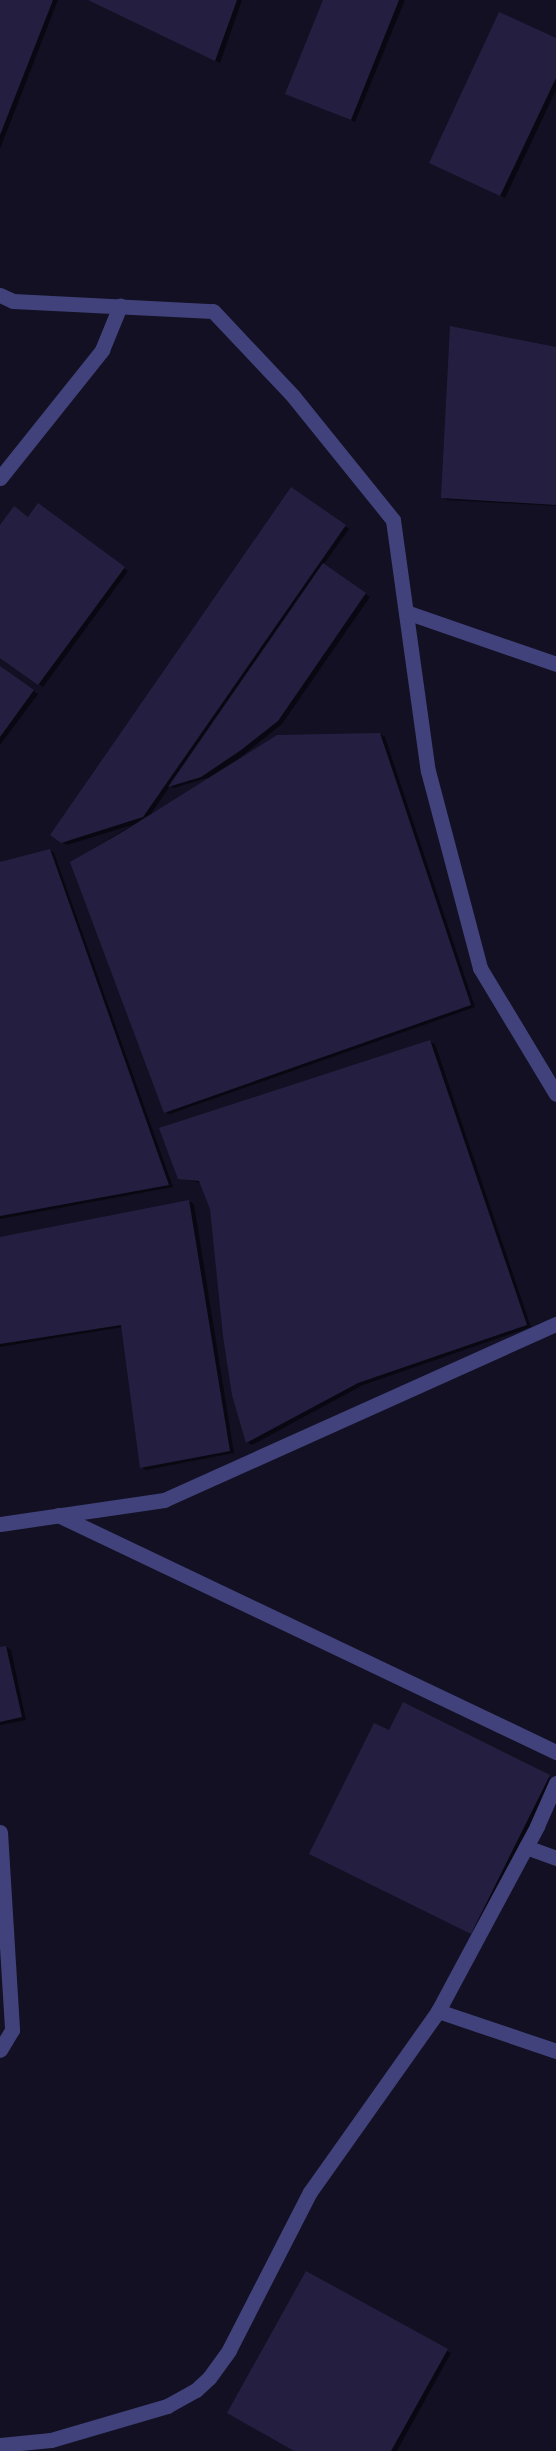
<!DOCTYPE html>
<style>
body{margin:0}
#map{position:relative;width:556px;height:2451px;overflow:hidden;background:#121022;font-family:"Asap Condensed",sans-serif}
div>[style]{position:absolute}
.shadow>*{inset:0;background:#0007}
.building>*{inset:0;background:#241f40}
.minor>*{height:15px;margin:-7.5px;padding:0 7.5px;transform-origin:7.5px;border-radius:7.5px;background:#41427b}
span{translate:-50% -50%;white-space:nowrap;text-align:center;line-height:1.15;-webkit-text-stroke:4.5px #121022;paint-order:stroke}
</style>
<div id="map">
<div class="shadow">
<i style="clip-path:polygon(0 0,58px 0,0 149px)"></i>
<i style="clip-path:polygon(92px 0,242px 0,220px 63px)"></i>
<i style="clip-path:polygon(325px 0,405px 0,355px 122px,292px 95px)"></i>
<i style="clip-path:polygon(556px 40px,556px 90px,505px 198px,435px 165px)"></i>
<i style="clip-path:polygon(556px 349px,556px 506px,447px 500px,442px 497px)"></i>
<i style="clip-path:polygon(evenodd,296px 492px,349px 529px,324px 564px,370px 597px,282px 724px,241px 757px,380px 734px,385px 737px,475px 1007px,170px 1114px,165px 1112px,71px 862px,132px 825px,67px 845px,62px 842px,296px 492px,207px 778px,208px 779px,151px 814px,170px 786px,174px 788px,207px 778px)"></i>
<i style="clip-path:polygon(43px 508px,128px 571px,43px 687px,0 656px,0 527px,29px 519px)"></i>
<i style="clip-path:polygon(0 667px,38px 694px,0 745px)"></i>
<i style="clip-path:polygon(50px 850px,54px 853px,173px 1187px,0 1219px,0 864px)"></i>
<i style="clip-path:polygon(430px 1042px,435px 1044px,531px 1327px,363px 1385px,252px 1445px,247px 1442px,212px 1208px,201px 1183px,179px 1178px)"></i>
<i style="clip-path:polygon(189px 1201px,194px 1204px,234px 1453px,146px 1470px,142px 1468px,123px 1327px,0 1347px,0 1239px)"></i>
<i style="clip-path:polygon(6px 1647px,11px 1650px,26px 1720px,0 1725px,0 1648px)"></i>
<i style="clip-path:polygon(390px 1732px,554px 1779px,476px 1935px)"></i>
<i style="clip-path:polygon(306px 2273px,451px 2353px,397px 2451px,297px 2451px)"></i>
</div>
<div class="building">
<i style="clip-path:polygon(0 0,53px 0,0 135px)"></i>
<i style="clip-path:polygon(88px 0,237px 0,215px 61px)"></i>
<i style="clip-path:polygon(323px 0,399px 0,351px 120px,285px 94px)"></i>
<i style="clip-path:polygon(499px 12px,556px 38px,556px 78px,500px 196px,429px 163px)"></i>
<i style="clip-path:polygon(450px 326px,556px 347px,556px 505px,441px 498px)"></i>
<i style="clip-path:polygon(291px 487px,346px 525px,143px 817px,61px 843px,50px 835px)"></i>
<i style="clip-path:polygon(38px 503px,125px 567px,38px 685px,0 658px,0 525px,14px 506px,28px 517px)"></i>
<i style="clip-path:polygon(323px 563px,366px 593px,278px 721px,241px 750px,201px 777px,168px 787px)"></i>
<i style="clip-path:polygon(0 666px,34px 690px,0 737px)"></i>
<i style="clip-path:polygon(380px 733px,471px 1005px,164px 1113px,70px 862px,124px 831px,277px 735px)"></i>
<i style="clip-path:polygon(50px 849px,169px 1185px,0 1216px,0 862px)"></i>
<i style="clip-path:polygon(430px 1040px,527px 1325px,358px 1383px,246px 1443px,232px 1395px,223px 1336px,210px 1209px,199px 1181px,178px 1179px,159px 1128px)"></i>
<i style="clip-path:polygon(189px 1200px,230px 1451px,140px 1468px,121px 1325px,0 1344px,0 1237px)"></i>
<i style="clip-path:polygon(6px 1646px,22px 1717px,0 1722px,0 1647px)"></i>
<i style="clip-path:polygon(403px 1702px,550px 1775px,471px 1934px,309px 1854px,374px 1723px,389px 1730px)"></i>
<i style="clip-path:polygon(306px 2271px,448px 2349px,391px 2451px,294px 2451px,227px 2413px)"></i>
</div>
<div class="minor">
<i style="left:0;top:295px;width:14px;rotate:25deg"></i>
<i style="left:13px;top:301px;width:200px;rotate:2.9deg"></i>
<i style="left:213px;top:311px;width:117px;rotate:46.7deg"></i>
<i style="left:293px;top:396px;width:159px;rotate:51.1deg"></i>
<i style="left:393px;top:520px;width:253px;rotate:82.1deg"></i>
<i style="left:428px;top:771px;width:204px;rotate:75.2deg"></i>
<i style="left:480px;top:968px;width:147px;rotate:58.9deg"></i>
<i style="left:0;top:478px;width:164px;rotate:-51.4deg"></i>
<i style="left:102px;top:350px;width:48px;rotate:-67.8deg"></i>
<i style="left:406px;top:612px;width:159px;rotate:19.1deg"></i>
<i style="left:58px;top:1515px;width:552px;rotate:25.45deg"></i>
<i style="left:0;top:1524px;width:166px;rotate:-8.3deg"></i>
<i style="left:164px;top:1500px;width:430px;rotate:-24.2deg"></i>
<i style="left:0;top:1832px;width:198px;rotate:86.5deg"></i>
<i style="left:12px;top:2030px;width:23px;rotate:121deg"></i>
<i style="left:526px;top:1847px;width:32px;rotate:20deg"></i>
<i style="left:438px;top:2011px;width:125px;rotate:18.7deg"></i>
<i style="left:0;top:2445px;width:51px;rotate:-5.6deg"></i>
<i style="left:51px;top:2440px;width:121px;rotate:-16.3deg"></i>
<i style="left:167px;top:2406px;width:33px;rotate:-29deg"></i>
<i style="left:196px;top:2390px;width:18px;rotate:-43deg"></i>
<i style="left:209px;top:2378px;width:34px;rotate:-54deg"></i>
<i style="left:229px;top:2350px;width:178px;rotate:-62.9deg"></i>
<i style="left:310px;top:2192px;width:222px;rotate:-54.7deg"></i>
<i style="left:438px;top:2011px;width:210px;rotate:-61.8deg"></i>
<i style="left:537px;top:1826px;width:47px;rotate:-66.2deg"></i>
</div>
</div>
